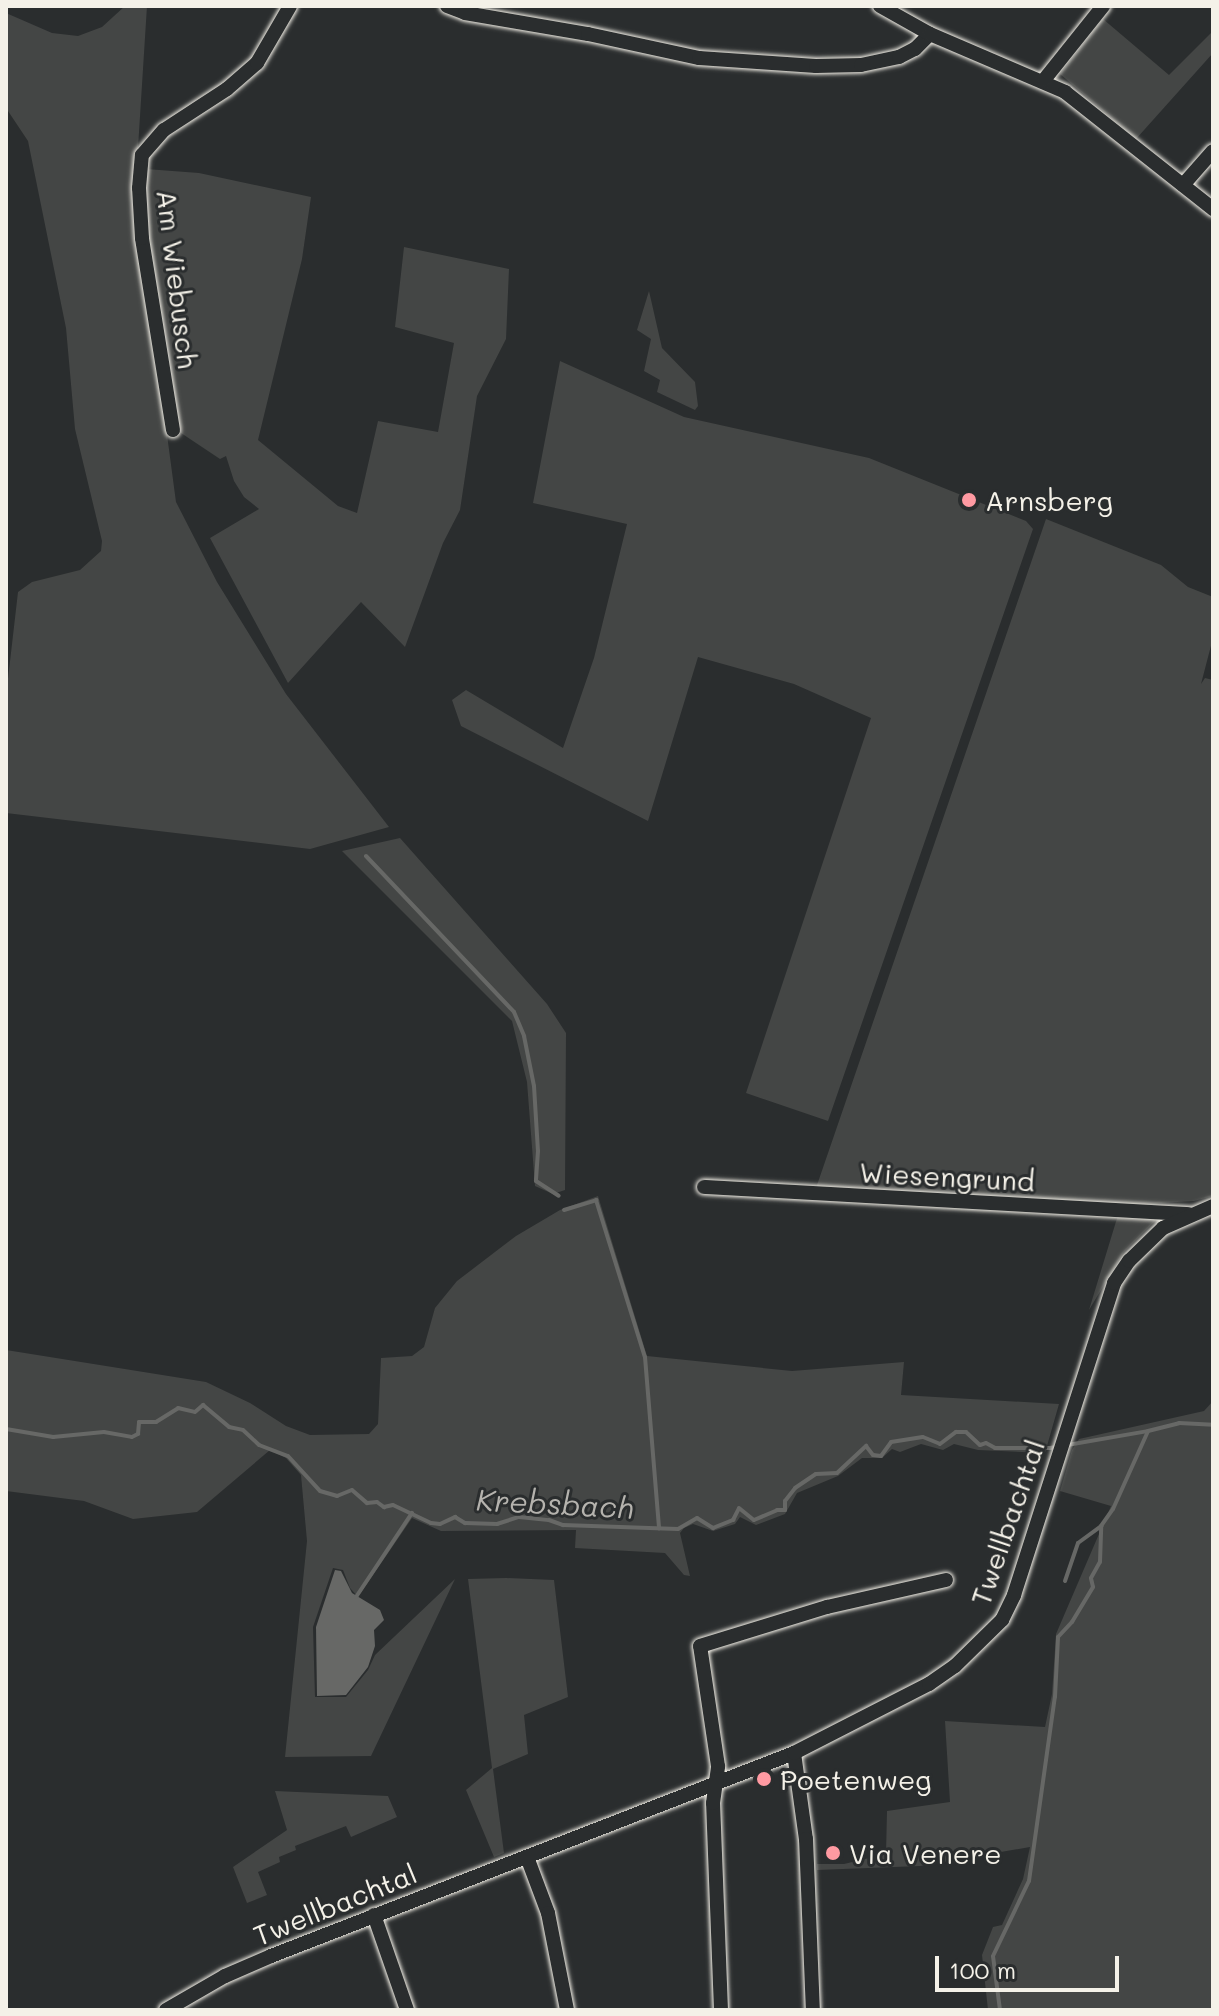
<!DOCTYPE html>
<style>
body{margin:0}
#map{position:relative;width:1219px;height:2016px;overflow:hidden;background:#2a2d2e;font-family:Mali,sans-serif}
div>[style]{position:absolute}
.green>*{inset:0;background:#444645}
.water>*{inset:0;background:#676866}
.stream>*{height:4px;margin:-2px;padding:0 2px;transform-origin:2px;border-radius:2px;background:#676866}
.roads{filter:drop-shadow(0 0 2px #f4f1e8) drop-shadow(0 0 2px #f4f1e8)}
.minor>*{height:14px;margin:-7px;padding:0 7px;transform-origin:7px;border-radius:7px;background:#2a2d2e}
.dots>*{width:22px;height:22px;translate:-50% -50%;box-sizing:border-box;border:4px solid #2a2d2e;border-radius:50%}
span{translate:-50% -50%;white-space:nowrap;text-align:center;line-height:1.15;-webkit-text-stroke:6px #2a2d2e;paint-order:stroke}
.street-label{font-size:28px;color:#f4f1e8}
.poi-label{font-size:28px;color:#f4f1e8}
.left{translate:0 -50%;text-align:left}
.water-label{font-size:30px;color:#b5b3ae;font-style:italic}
.frame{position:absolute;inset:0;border:8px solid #f4f1e8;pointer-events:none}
.scale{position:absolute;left:935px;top:1956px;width:184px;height:36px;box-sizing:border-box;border:4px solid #f4f1e8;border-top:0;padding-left:10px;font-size:24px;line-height:28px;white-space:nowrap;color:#f4f1e8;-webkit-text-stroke:6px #2a2d2e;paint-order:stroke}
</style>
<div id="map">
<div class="green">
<i style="clip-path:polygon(125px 6px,147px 6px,135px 195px,176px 502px,217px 582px,286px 694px,389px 827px,310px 849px,6px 813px,6px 696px,18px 592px,32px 582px,80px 570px,101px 551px,102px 541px,75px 429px,66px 328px,28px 141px,6px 108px,6px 13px,52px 33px,78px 36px,102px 27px)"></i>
<i style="clip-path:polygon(1103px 19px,1169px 75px,1213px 31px,1213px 53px,1136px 139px,1060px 74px)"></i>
<i style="clip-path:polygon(146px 169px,199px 173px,311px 197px,302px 259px,258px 440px,338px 506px,357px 513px,378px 421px,438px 432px,454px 343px,395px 327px,404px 247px,509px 269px,506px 339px,477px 396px,460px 510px,443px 543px,405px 647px,361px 602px,288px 683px,210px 538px,259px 509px,244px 497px,234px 481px,226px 456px,220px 459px,178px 431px,153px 288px,144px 193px)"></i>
<i style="clip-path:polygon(649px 291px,662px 348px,695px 382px,698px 406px,695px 410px,657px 392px,660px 380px,644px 371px,651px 339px,637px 330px)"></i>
<i style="clip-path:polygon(560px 361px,684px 417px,869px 458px,1026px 521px,1033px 529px,828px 1121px,746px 1093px,871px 718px,794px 684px,698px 657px,648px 821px,461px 726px,452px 700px,466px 690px,563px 748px,594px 658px,627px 524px,533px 503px)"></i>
<i style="clip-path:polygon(1046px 519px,1161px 565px,1188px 587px,1213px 597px,1213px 638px,1201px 684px,1205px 678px,1213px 680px,1213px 1196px,1194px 1201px,1128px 1205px,816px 1188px)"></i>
<i style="clip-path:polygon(400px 838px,547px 1004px,566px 1033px,565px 1190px,553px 1194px,535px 1186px,527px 1082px,512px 1021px,342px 851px)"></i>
<i style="clip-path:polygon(598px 1196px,647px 1356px,792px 1371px,904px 1362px,901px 1395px,1059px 1404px,1045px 1453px,978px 1450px,954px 1444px,943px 1450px,921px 1444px,900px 1452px,892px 1449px,882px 1458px,862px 1458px,838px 1476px,797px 1493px,785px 1514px,756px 1525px,740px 1517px,735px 1524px,713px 1531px,693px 1524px,684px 1528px,680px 1533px,690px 1576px,684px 1575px,665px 1553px,575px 1548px,576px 1530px,441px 1531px,412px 1518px,358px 1597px,350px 1588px,343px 1570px,333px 1568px,313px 1627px,315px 1697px,346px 1697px,368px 1670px,375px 1655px,455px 1579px,371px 1756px,285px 1757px,307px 1541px,301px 1475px,286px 1458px,270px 1450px,197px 1512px,133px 1519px,84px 1501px,6px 1491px,6px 1350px,206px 1382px,250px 1403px,286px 1426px,310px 1435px,369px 1434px,378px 1424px,381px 1358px,412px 1356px,424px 1347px,435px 1308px,457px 1281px,516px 1236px,560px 1210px)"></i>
<i style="clip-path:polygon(1118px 1215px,1153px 1217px,1155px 1221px,1123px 1253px,1089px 1310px)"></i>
<i style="clip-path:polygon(1213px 1401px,1213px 2010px,988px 2010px,982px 1955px,993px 1927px,1002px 1925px,1023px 1879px,1030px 1847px,920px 1866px,817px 1870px,817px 1864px,844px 1864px,886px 1854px,887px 1811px,950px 1802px,945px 1721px,1045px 1727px,1052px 1694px,1056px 1634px,1111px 1506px,1060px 1491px,1072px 1450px,1079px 1439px,1204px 1411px)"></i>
<i style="clip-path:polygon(506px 1578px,554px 1580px,568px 1697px,524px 1715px,528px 1754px,493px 1769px,504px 1853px,494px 1857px,466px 1790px,492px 1768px,468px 1579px)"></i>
<i style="clip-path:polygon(275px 1791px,388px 1796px,397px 1817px,351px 1837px,346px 1826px,295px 1846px,296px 1850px,279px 1857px,280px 1862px,258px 1872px,267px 1895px,247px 1903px,233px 1867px,287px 1830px)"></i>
</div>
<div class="water">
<i style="clip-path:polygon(335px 1570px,341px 1571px,352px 1593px,380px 1610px,384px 1620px,374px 1630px,375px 1646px,368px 1667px,346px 1695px,317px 1696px,316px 1627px)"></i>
</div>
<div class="stream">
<i style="left:366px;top:856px;width:215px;rotate:46.5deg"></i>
<i style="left:514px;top:1012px;width:26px;rotate:67deg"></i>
<i style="left:524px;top:1036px;width:51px;rotate:78.7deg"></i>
<i style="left:534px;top:1086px;width:65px;rotate:86.5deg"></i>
<i style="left:538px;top:1151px;width:30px;rotate:94deg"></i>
<i style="left:536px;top:1181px;width:27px;rotate:33deg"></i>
<i style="left:564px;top:1210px;width:34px;rotate:-17deg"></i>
<i style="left:596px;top:1200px;width:164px;rotate:72.7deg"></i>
<i style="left:645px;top:1357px;width:172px;rotate:85.3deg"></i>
<i style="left:6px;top:1429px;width:48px;rotate:9.7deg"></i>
<i style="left:53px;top:1437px;width:51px;rotate:-5.6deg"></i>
<i style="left:104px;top:1432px;width:28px;rotate:10deg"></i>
<i style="left:132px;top:1437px;width:7px;rotate:-27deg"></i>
<i style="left:138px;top:1434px;width:12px;rotate:-85deg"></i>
<i style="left:139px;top:1422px;width:17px"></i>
<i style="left:156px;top:1422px;width:26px;rotate:-32deg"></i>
<i style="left:178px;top:1408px;width:17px;rotate:13deg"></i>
<i style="left:195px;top:1412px;width:11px;rotate:-41deg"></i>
<i style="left:203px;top:1405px;width:34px;rotate:40deg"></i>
<i style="left:229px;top:1427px;width:14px;rotate:12deg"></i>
<i style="left:243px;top:1430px;width:22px;rotate:43deg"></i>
<i style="left:259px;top:1445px;width:31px;rotate:21deg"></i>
<i style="left:288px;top:1456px;width:47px;rotate:47.6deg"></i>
<i style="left:320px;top:1491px;width:18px;rotate:16deg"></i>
<i style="left:337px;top:1496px;width:16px;rotate:-22deg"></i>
<i style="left:352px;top:1490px;width:20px;rotate:41deg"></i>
<i style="left:367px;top:1503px;width:10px;rotate:-6deg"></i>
<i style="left:377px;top:1502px;width:9px;rotate:36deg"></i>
<i style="left:384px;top:1507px;width:9px;rotate:-13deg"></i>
<i style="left:393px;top:1505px;width:42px;rotate:25.3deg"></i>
<i style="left:431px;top:1523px;width:9px;rotate:6deg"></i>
<i style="left:440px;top:1524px;width:17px;rotate:-25deg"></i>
<i style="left:455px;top:1517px;width:12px;rotate:31deg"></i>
<i style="left:465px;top:1523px;width:32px;rotate:2deg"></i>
<i style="left:497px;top:1524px;width:23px;rotate:-18deg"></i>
<i style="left:519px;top:1517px;width:30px;rotate:6deg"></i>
<i style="left:549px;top:1520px;width:15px;rotate:20deg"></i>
<i style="left:563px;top:1525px;width:115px;rotate:2deg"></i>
<i style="left:678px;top:1529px;width:22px;rotate:-30deg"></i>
<i style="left:697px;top:1518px;width:19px;rotate:32deg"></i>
<i style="left:713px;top:1528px;width:22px;rotate:-22deg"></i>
<i style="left:733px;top:1520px;width:13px;rotate:-63deg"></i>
<i style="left:739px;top:1508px;width:19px;rotate:39deg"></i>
<i style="left:754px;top:1520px;width:25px;rotate:-23deg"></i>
<i style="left:777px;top:1510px;width:8px"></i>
<i style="left:785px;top:1510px;width:9px;rotate:-90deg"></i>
<i style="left:785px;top:1501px;width:16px;rotate:-52deg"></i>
<i style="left:795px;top:1488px;width:25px;rotate:-34deg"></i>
<i style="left:816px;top:1474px;width:21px;rotate:-3deg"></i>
<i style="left:837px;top:1473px;width:40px;rotate:-43deg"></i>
<i style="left:866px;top:1446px;width:11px;rotate:52deg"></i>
<i style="left:873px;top:1455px;width:8px;rotate:7deg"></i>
<i style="left:881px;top:1456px;width:17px;rotate:-54deg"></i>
<i style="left:891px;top:1442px;width:32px;rotate:-9deg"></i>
<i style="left:923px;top:1437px;width:18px;rotate:22deg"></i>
<i style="left:940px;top:1444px;width:20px;rotate:-37deg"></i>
<i style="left:956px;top:1432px;width:10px"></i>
<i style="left:966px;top:1432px;width:19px;rotate:43deg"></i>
<i style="left:980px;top:1445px;width:6px;rotate:-18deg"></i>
<i style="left:986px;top:1443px;width:10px;rotate:29deg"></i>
<i style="left:995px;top:1448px;width:55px"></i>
<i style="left:1050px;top:1448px;width:99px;rotate:-9.8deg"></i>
<i style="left:1065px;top:1581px;width:40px;rotate:-71.1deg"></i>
<i style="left:1078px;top:1543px;width:29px;rotate:-36deg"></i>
<i style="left:1101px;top:1526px;width:21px;rotate:-55deg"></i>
<i style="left:1113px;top:1509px;width:85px;rotate:-65.8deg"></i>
<i style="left:1148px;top:1431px;width:32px;rotate:-14deg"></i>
<i style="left:1179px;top:1423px;width:34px;rotate:3deg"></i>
<i style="left:356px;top:1597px;width:101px;rotate:-56.3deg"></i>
<i style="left:1000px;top:2010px;width:54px;rotate:-97.4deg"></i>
<i style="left:993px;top:1956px;width:83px;rotate:-64.4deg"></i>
<i style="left:1029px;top:1881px;width:186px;rotate:-82deg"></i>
<i style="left:1055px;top:1697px;width:60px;rotate:-87.1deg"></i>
<i style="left:1058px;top:1637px;width:21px;rotate:-47deg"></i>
<i style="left:1072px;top:1622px;width:41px;rotate:-59deg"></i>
<i style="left:1093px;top:1587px;width:9px;rotate:-103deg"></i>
<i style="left:1091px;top:1578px;width:18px;rotate:-61deg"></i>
<i style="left:1100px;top:1562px;width:36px;rotate:-88deg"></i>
</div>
<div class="roads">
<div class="minor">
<i style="left:447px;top:6px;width:19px;rotate:21deg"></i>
<i style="left:465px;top:13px;width:125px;rotate:9.7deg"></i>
<i style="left:588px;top:34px;width:114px;rotate:12.2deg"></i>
<i style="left:699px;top:58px;width:117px;rotate:3.9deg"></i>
<i style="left:816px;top:66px;width:45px;rotate:-1.3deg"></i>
<i style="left:861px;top:65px;width:39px;rotate:-12deg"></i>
<i style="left:899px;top:57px;width:18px;rotate:-27deg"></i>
<i style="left:915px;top:49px;width:21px;rotate:-45deg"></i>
<i style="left:880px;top:6px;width:57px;rotate:29.2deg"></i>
<i style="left:930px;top:34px;width:147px;rotate:23.2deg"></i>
<i style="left:1065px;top:92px;width:189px;rotate:38.3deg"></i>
<i style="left:1044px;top:80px;width:95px;rotate:-51.4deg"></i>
<i style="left:1183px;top:185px;width:45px;rotate:-48.6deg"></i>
<i style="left:173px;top:430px;width:194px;rotate:-99.2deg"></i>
<i style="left:142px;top:238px;width:50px;rotate:-93.4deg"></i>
<i style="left:139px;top:188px;width:33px;rotate:-85deg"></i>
<i style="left:142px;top:155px;width:33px;rotate:-49deg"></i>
<i style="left:164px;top:130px;width:75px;rotate:-33.1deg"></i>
<i style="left:227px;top:89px;width:40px;rotate:-41deg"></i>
<i style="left:257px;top:63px;width:66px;rotate:-59.9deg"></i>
<i style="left:704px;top:1187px;width:485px;rotate:3.2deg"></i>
<i style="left:794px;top:1753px;width:87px;rotate:82.1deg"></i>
<i style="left:806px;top:1839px;width:171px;rotate:87.7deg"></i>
<i style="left:527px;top:1857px;width:60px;rotate:69.4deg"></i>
<i style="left:548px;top:1913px;width:99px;rotate:78.9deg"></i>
<i style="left:374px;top:1915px;width:101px;rotate:70.8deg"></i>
<i style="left:166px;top:2010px;width:68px;rotate:-30deg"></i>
<i style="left:225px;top:1976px;width:50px;rotate:-23.5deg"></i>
<i style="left:271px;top:1956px;width:561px;rotate:-21.21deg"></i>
<i style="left:794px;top:1753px;width:152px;rotate:-27.1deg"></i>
<i style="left:929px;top:1684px;width:32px;rotate:-35deg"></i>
<i style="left:955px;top:1666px;width:66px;rotate:-44.4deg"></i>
<i style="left:1002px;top:1620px;width:28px;rotate:-64deg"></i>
<i style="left:1014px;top:1595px;width:328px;rotate:-72.2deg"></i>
<i style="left:1114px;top:1283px;width:27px;rotate:-56deg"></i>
<i style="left:1129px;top:1261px;width:47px;rotate:-44.1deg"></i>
<i style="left:1163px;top:1228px;width:55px;rotate:-23.7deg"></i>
<i style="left:721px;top:2010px;width:207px;rotate:-92.2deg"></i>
<i style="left:713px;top:1803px;width:37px;rotate:-82deg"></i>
<i style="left:718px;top:1766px;width:121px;rotate:-98.5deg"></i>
<i style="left:700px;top:1646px;width:133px;rotate:-17.1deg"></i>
<i style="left:827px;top:1607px;width:122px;rotate:-12.8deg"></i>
</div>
</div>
<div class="dots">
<i style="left:969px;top:500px;background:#ff9aa2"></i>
<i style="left:764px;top:1779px;background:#ff9aa2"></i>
<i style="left:833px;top:1853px;background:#ff9aa2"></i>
</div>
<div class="street-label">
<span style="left:178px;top:279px;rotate:83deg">Am Wiebusch</span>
<span style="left:947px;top:1176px;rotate:3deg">Wiesengrund</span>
<span style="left:1007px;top:1522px;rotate:-71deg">Twellbachtal</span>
<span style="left:335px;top:1904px;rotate:-22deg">Twellbachtal</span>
</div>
<div class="poi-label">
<span class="left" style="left:985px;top:500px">Arnsberg</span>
<span class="left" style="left:780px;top:1779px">Poetenweg</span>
<span class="left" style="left:849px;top:1853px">Via Venere</span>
</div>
<div class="water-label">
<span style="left:555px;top:1503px;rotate:3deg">Krebsbach</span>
</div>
<div class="frame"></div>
<div class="scale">100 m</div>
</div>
